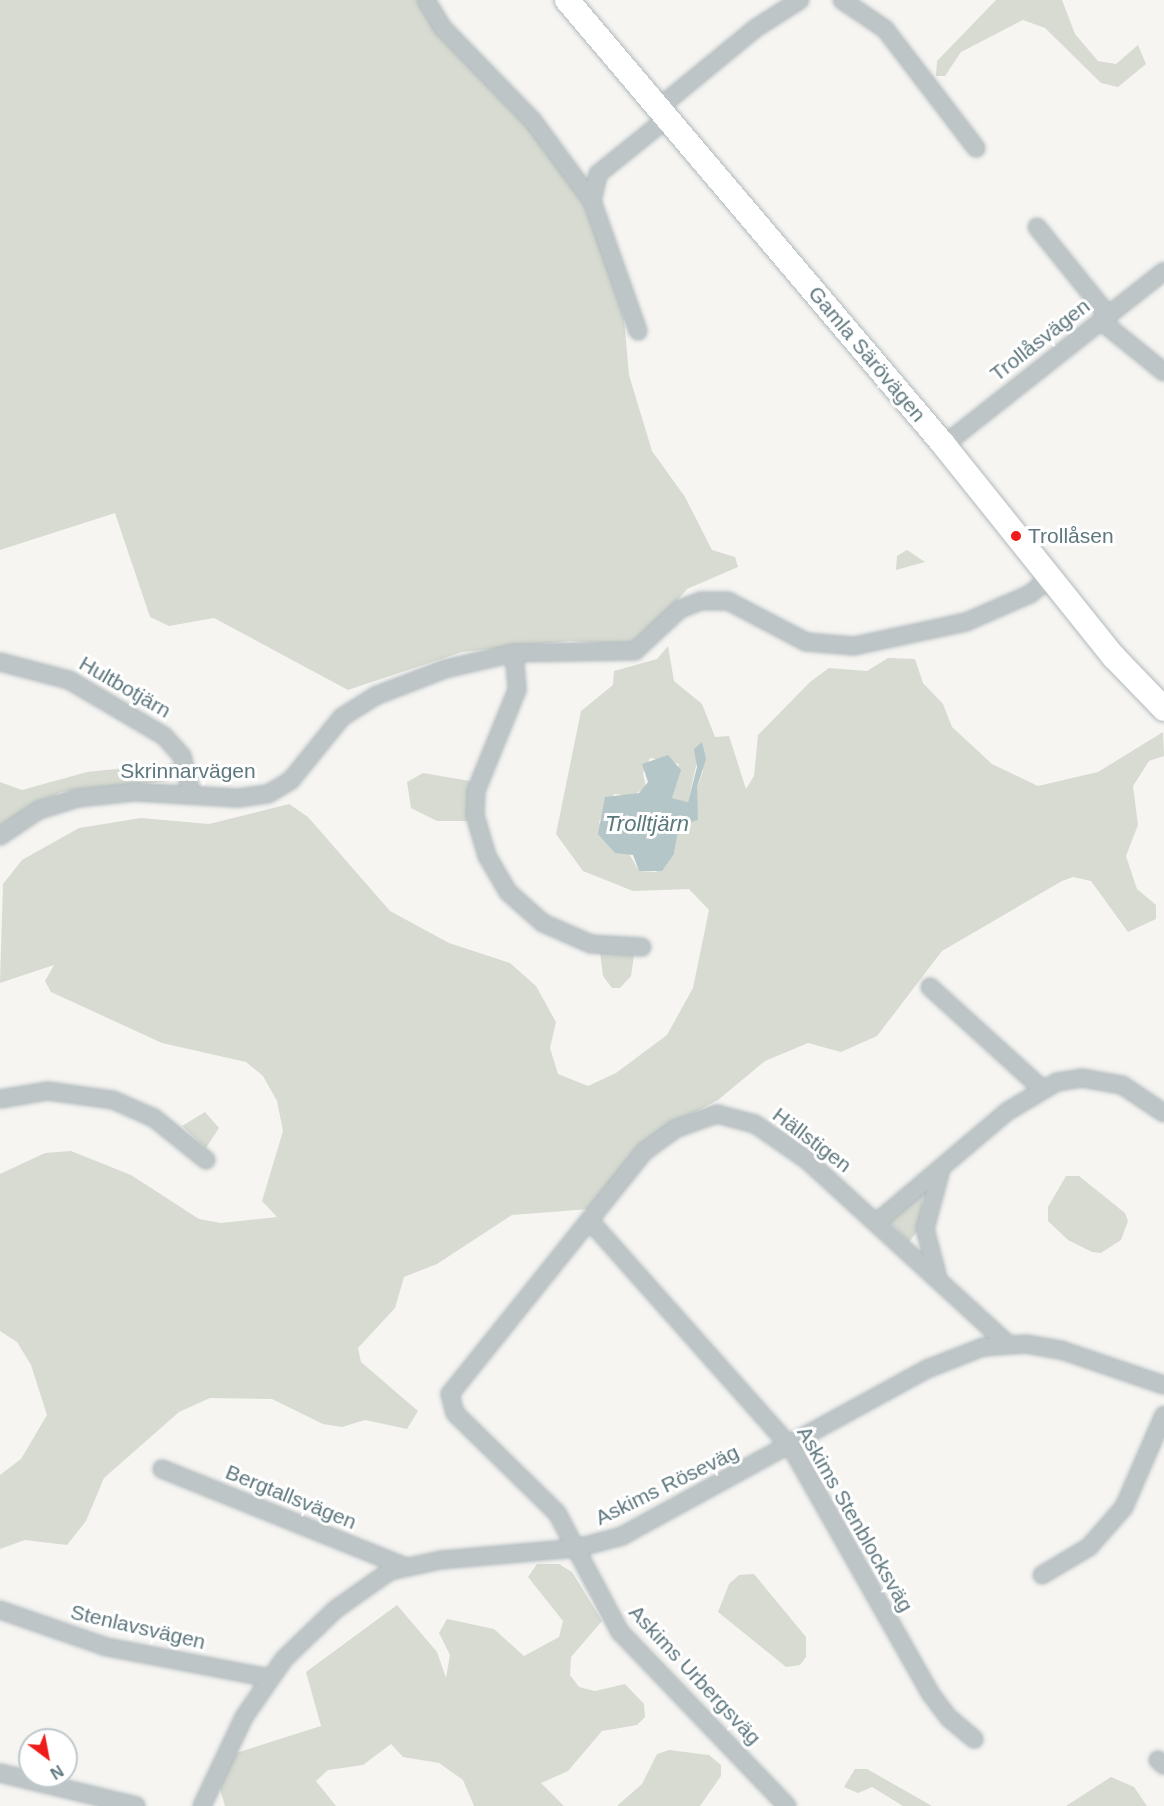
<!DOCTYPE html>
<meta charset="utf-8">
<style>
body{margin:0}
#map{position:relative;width:1164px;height:1806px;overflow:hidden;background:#f6f5f2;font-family:Arial,sans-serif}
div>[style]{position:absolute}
.green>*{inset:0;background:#d7dbd1}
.water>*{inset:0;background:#b4c6c8}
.roads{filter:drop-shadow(0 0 2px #b0b9bc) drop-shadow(0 0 2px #b0b9bc)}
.street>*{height:16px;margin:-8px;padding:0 8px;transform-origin:8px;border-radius:8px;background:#bec5c7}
.secondary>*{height:24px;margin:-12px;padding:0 12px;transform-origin:12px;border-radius:12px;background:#fff}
.dots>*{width:16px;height:16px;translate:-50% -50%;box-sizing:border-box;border:3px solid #fff;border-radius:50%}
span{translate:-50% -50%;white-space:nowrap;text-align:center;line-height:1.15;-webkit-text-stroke:6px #fff;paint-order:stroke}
.street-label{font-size:21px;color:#5f787f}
.poi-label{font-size:21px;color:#5f787f}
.left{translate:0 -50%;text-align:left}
.water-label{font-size:22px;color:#59797b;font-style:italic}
.north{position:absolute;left:18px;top:1728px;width:60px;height:60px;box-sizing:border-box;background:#fff;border:2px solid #bfc9cc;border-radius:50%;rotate:148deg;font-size:16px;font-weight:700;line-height:24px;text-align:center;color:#5f787f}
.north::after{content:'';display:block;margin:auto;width:21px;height:27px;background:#ef1d19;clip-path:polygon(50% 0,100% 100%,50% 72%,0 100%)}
</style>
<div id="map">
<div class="green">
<i style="clip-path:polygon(0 0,418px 0,436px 28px,529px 127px,587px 205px,624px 318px,629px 375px,652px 451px,685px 497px,712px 550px,735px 557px,738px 567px,687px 589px,657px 625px,629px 645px,570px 641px,462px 652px,348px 690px,214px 618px,169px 626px,150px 617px,115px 513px,0 550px)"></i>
<i style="clip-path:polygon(996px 0,1062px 0,1075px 34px,1098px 61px,1116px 64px,1138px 45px,1146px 64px,1118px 87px,1101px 83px,1045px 28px,1023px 20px,961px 52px,945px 76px,936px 76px,937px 61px)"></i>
<i style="clip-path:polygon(907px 550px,925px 562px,896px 570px,897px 556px)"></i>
<i style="clip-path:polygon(evenodd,668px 646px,674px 681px,702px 704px,715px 737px,729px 736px,746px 789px,754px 776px,758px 735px,810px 682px,829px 668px,867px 671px,888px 658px,915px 659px,923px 683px,943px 704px,952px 727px,992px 764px,1038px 786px,1098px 772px,1163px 732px,1164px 756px,1149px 761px,1133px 786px,1138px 825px,1126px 856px,1137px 889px,1156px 905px,1156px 919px,1128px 932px,1091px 881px,1073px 877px,1062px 881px,942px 951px,877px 1036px,841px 1052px,808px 1043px,765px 1061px,718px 1100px,674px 1123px,589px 1209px,512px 1215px,437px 1264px,404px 1277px,395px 1308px,358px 1348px,361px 1362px,418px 1411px,407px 1429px,365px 1420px,342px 1427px,323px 1424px,272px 1399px,210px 1398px,179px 1412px,104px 1478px,86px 1521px,67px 1545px,25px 1540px,0 1549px,0 1475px,21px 1459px,47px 1415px,31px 1365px,17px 1342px,0 1331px,0 1174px,45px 1153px,71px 1151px,131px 1175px,199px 1219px,221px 1223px,277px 1217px,262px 1201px,283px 1131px,277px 1101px,263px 1076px,246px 1062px,162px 1043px,51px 992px,45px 981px,54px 965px,0 983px,3px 884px,22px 860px,79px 828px,141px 818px,209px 824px,289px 804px,308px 817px,390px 911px,449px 943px,510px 963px,536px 986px,556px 1022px,550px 1048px,558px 1074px,588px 1086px,616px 1073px,667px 1035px,693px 988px,709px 910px,689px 889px,633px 891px,583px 871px,556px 834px,581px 711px,613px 685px,614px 671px,657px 659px,668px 646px,698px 757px,703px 771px,697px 787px,697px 820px,679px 826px,674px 854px,656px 872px,639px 871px,627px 850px,615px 853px,599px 822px,602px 816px,614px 794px,631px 796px,646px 788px,643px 773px,650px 758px,679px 764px,672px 798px,688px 802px,698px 757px)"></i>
<i style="clip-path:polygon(174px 763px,178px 775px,172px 781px,61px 792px,0 825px,0 782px,22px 790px,87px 772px)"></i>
<i style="clip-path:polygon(423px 773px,470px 781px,467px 821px,437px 821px,411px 808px,407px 782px)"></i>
<i style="clip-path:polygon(600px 952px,634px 955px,631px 976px,620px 988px,612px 988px,603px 976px)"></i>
<i style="clip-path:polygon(205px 1112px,219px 1128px,206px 1148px,182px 1126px)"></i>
<i style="clip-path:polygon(1066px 1176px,1079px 1176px,1125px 1213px,1128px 1221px,1121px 1240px,1101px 1253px,1092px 1252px,1068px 1240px,1048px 1221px,1048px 1207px)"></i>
<i style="clip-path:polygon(923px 1192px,920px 1228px,909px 1242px,889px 1221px)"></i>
<i style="clip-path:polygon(537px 1564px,559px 1564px,572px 1572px,602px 1621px,571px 1657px,570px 1675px,579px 1687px,595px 1691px,625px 1684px,644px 1704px,645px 1717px,637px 1725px,602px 1731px,568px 1771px,541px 1783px,564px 1806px,474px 1806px,463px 1780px,439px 1763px,403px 1757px,391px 1744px,363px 1765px,328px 1770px,316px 1781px,336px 1806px,225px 1806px,220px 1789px,233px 1754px,321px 1726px,306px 1672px,397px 1605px,437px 1652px,446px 1678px,450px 1655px,439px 1633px,447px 1619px,494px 1629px,524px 1656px,559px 1637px,563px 1621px,528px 1577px)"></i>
<i style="clip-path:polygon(754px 1574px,806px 1637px,806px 1657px,800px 1665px,786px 1667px,718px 1612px,729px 1584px,739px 1575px)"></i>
<i style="clip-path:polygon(669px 1750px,709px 1755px,721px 1765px,721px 1776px,700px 1806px,617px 1806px,642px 1784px,657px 1754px)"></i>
<i style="clip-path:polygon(855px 1769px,867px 1769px,932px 1806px,903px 1806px,872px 1787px,858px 1793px,844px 1787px)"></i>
<i style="clip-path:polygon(1111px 1777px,1134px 1787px,1147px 1806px,1066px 1806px)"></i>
</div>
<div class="water">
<i style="clip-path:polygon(702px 742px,706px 759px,697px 787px,698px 820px,679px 826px,674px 854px,662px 871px,639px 871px,633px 855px,615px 853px,598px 834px,605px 797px,639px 793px,648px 782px,642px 764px,668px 755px,681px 770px,672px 798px,688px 802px,697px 767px,694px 749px)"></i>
</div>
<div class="roads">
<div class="street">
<i style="left:426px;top:0;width:33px;rotate:59deg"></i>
<i style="left:443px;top:28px;width:129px;rotate:45.9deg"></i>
<i style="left:533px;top:121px;width:99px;rotate:53.6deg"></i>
<i style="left:592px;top:201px;width:138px;rotate:70.5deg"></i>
<i style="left:842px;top:0;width:52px;rotate:34deg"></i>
<i style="left:885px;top:29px;width:150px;rotate:52.6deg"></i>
<i style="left:661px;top:106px;width:123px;rotate:-39.4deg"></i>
<i style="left:756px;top:28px;width:52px;rotate:-32.5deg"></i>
<i style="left:592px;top:201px;width:28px;rotate:-77deg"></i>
<i style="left:598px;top:174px;width:92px;rotate:-38.9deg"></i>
<i style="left:1037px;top:227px;width:113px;rotate:51.1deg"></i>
<i style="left:1101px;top:321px;width:81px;rotate:39deg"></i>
<i style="left:944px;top:445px;width:280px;rotate:-38.3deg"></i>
<i style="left:514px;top:653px;width:37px;rotate:85deg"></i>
<i style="left:517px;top:690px;width:109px;rotate:112.1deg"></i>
<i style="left:476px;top:791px;width:24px;rotate:92deg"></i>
<i style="left:475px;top:815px;width:43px;rotate:73.7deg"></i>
<i style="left:487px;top:856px;width:42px;rotate:59.7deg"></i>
<i style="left:508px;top:892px;width:47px;rotate:41.5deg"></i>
<i style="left:543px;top:923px;width:52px;rotate:23.6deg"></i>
<i style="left:591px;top:944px;width:51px;rotate:3.4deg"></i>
<i style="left:0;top:662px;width:71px;rotate:14.6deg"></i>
<i style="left:69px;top:680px;width:110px;rotate:30.5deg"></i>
<i style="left:164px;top:736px;width:27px;rotate:48deg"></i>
<i style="left:182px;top:756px;width:37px;rotate:76deg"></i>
<i style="left:0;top:836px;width:47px;rotate:-33.7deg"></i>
<i style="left:39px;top:810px;width:41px;rotate:-17.1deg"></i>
<i style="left:78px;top:798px;width:57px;rotate:-6deg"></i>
<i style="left:135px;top:792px;width:103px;rotate:3.3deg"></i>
<i style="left:238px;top:798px;width:30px;rotate:-8deg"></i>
<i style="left:268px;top:794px;width:27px;rotate:-31deg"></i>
<i style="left:291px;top:780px;width:81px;rotate:-51deg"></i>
<i style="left:342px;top:717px;width:39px;rotate:-32deg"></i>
<i style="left:375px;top:696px;width:75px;rotate:-21.1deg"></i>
<i style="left:445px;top:669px;width:71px;rotate:-13.1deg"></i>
<i style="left:514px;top:653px;width:121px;rotate:-0.9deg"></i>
<i style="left:635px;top:651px;width:62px;rotate:-43deg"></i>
<i style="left:680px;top:609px;width:22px;rotate:-21deg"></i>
<i style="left:701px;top:601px;width:27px"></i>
<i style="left:728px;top:601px;width:88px;rotate:27.7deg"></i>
<i style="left:806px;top:642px;width:48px;rotate:4.8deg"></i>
<i style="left:854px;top:646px;width:115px;rotate:-12.1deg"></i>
<i style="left:966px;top:622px;width:70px;rotate:-23.6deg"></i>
<i style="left:1030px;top:594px;width:26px;rotate:-39deg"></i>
<i style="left:930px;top:987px;width:151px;rotate:42.3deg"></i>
<i style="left:0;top:1099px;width:49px;rotate:-9.5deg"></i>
<i style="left:48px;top:1091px;width:66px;rotate:7.9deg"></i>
<i style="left:113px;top:1100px;width:45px;rotate:23.7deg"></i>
<i style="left:154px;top:1118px;width:67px;rotate:38.9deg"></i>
<i style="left:590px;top:1221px;width:302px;rotate:48.4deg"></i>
<i style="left:791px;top:1447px;width:283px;rotate:60.5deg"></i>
<i style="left:930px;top:1693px;width:31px;rotate:53deg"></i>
<i style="left:949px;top:1718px;width:33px;rotate:40deg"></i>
<i style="left:877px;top:1222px;width:172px;rotate:-40.3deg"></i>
<i style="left:1008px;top:1111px;width:57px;rotate:-30.6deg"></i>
<i style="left:1057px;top:1082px;width:25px;rotate:-9deg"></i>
<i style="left:1082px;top:1078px;width:41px;rotate:9.9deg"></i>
<i style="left:1122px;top:1085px;width:50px;rotate:33.7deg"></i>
<i style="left:937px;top:1274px;width:47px;rotate:-104.9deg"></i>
<i style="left:925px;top:1229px;width:58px;rotate:-75deg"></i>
<i style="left:162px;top:1469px;width:260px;rotate:21.9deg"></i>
<i style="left:1042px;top:1575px;width:55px;rotate:-30.8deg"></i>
<i style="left:1089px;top:1547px;width:53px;rotate:-48.8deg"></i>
<i style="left:1124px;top:1507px;width:100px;rotate:-66.5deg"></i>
<i style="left:0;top:1610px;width:113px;rotate:19.1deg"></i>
<i style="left:107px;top:1647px;width:165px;rotate:10.8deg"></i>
<i style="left:1158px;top:1760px;width:8px;rotate:40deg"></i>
<i style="left:0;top:1773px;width:140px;rotate:13.6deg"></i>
<i style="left:202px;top:1806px;width:98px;rotate:-64.7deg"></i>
<i style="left:244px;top:1717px;width:70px;rotate:-55.4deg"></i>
<i style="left:284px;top:1659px;width:72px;rotate:-43.9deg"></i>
<i style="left:336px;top:1609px;width:66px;rotate:-35.1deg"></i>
<i style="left:390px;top:1571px;width:52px;rotate:-12.2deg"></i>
<i style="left:441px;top:1560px;width:137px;rotate:-5deg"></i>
<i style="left:577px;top:1548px;width:47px;rotate:-14.9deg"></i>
<i style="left:622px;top:1536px;width:348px;rotate:-28.7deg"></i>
<i style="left:927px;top:1369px;width:60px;rotate:-21.4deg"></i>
<i style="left:983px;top:1347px;width:43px;rotate:-4deg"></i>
<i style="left:1026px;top:1344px;width:36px;rotate:10deg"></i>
<i style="left:1061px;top:1350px;width:109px;rotate:18.8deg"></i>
<i style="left:787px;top:1806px;width:241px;rotate:-133.8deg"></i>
<i style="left:620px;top:1632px;width:135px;rotate:-117.9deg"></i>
<i style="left:557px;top:1513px;width:143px;rotate:-135.6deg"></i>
<i style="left:455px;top:1413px;width:20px;rotate:-105deg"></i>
<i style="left:450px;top:1394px;width:312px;rotate:-51.3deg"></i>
<i style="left:645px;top:1151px;width:37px;rotate:-36deg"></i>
<i style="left:675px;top:1129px;width:45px;rotate:-19.7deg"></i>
<i style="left:717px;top:1114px;width:39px;rotate:15deg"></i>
<i style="left:755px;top:1124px;width:63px;rotate:34.7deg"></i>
<i style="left:807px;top:1160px;width:273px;rotate:42.5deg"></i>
</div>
<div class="secondary">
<i style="left:567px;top:0;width:583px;rotate:49.73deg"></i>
<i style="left:944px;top:445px;width:272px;rotate:51.3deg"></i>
<i style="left:1114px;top:657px;width:72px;rotate:46.1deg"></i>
</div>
</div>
<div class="dots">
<i style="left:1016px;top:536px;background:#ef1d19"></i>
</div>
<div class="street-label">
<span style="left:1040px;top:340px;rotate:-38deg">Trollåsvägen</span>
<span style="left:867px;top:354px;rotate:50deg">Gamla Särövägen</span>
<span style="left:125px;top:687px;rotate:30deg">Hultbotjärn</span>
<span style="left:188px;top:771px">Skrinnarvägen</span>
<span style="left:812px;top:1140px;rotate:37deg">Hällstigen</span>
<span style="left:667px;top:1485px;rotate:-26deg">Askims Röseväg</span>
<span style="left:291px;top:1497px;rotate:22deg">Bergtallsvägen</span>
<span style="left:855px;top:1519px;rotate:60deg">Askims Stenblocksväg</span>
<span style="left:138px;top:1627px;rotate:13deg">Stenlavsvägen</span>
<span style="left:695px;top:1675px;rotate:47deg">Askims Urbergsväg</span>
</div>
<div class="poi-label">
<span class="left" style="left:1028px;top:536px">Trollåsen</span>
</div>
<div class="water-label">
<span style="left:647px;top:824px">Trolltjärn</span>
</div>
<div class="north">N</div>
</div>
